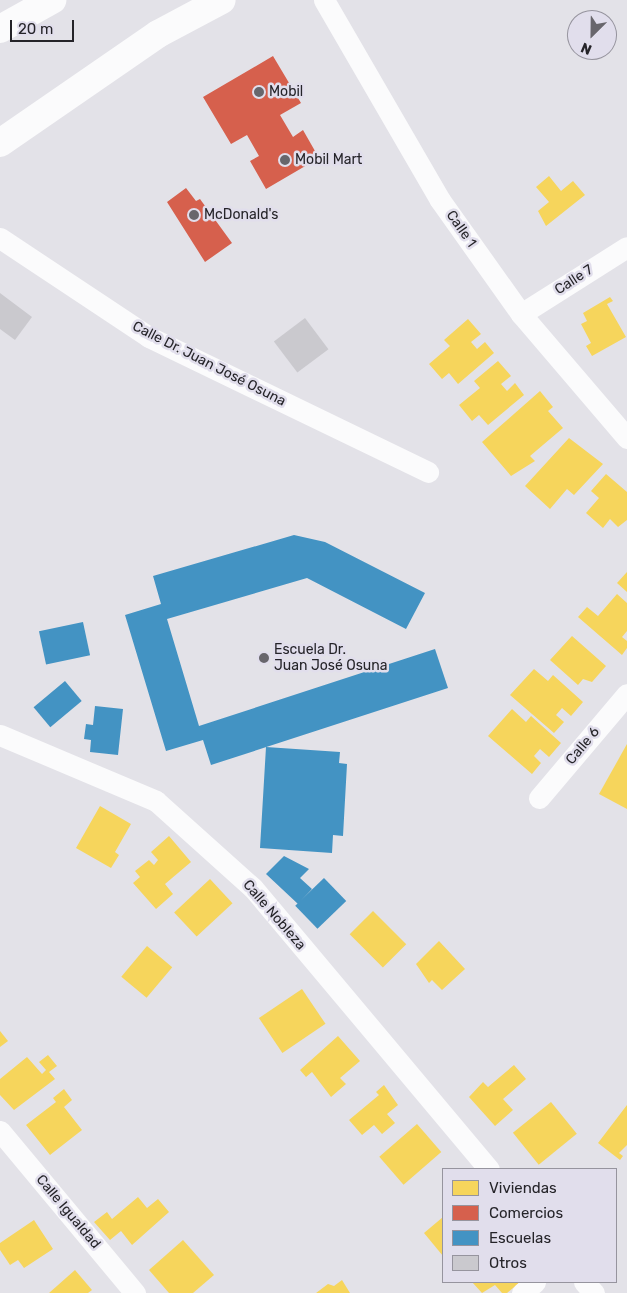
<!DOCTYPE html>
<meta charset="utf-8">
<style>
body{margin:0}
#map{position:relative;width:627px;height:1293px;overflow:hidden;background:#e3e2e8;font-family:Rubik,sans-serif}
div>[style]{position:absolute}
.homes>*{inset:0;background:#f6d55c;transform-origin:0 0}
.shops>*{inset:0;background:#d6604d}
.schools>*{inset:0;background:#4393c3;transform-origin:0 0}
.building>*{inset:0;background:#cac9ce;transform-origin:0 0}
.minor>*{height:21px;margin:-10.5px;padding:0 10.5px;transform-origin:10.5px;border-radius:10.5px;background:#fbfbfc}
.tertiary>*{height:28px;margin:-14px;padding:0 14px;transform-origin:14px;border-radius:14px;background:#fbfbfc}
.motorway>*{height:28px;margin:-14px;padding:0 14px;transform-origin:14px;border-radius:14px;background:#fbfbfc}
.dots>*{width:14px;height:14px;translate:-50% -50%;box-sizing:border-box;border:2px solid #e1deec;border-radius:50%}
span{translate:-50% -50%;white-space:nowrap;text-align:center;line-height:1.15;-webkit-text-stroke:5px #e1deec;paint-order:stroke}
.poi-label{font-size:14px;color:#252429}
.left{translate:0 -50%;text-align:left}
.street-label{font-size:14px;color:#252429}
.legend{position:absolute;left:442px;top:1168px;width:175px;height:115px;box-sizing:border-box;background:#e1deec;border:1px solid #96949e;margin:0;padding:6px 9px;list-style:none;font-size:15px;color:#252429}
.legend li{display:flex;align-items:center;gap:10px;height:25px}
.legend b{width:25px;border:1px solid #96949e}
.north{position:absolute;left:567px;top:10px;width:50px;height:50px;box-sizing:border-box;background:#e1deec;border:1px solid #96949e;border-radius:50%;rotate:203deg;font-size:14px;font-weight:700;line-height:20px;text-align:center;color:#252429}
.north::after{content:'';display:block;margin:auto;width:18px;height:22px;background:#68666c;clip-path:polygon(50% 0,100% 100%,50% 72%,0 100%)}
.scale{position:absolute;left:10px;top:20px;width:64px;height:22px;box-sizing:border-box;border:2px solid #252429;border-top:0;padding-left:6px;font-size:15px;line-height:18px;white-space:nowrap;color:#252429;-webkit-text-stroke:4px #e1deec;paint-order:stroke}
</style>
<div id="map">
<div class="homes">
<i style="clip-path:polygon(549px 176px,561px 191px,573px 181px,585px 195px,546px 226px,538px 211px,549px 202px,536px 187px)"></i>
<i style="clip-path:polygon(610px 297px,613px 301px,607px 304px,626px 337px,592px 356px,586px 346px,591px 343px,581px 324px,587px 321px,583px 313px)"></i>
<i style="clip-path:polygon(468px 319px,481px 334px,471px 342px,477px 349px,485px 342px,494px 353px,458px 384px,449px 373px,442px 379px,429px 364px,450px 346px,444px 340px)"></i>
<i style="clip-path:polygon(498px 361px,511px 376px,501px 384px,507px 391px,515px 383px,524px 395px,488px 425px,479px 415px,472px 421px,459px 405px,480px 388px,474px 381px)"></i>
<i style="clip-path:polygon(540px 391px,553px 407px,548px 411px,563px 428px,530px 456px,535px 461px,511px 476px,482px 442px)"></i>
<i style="clip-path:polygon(569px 438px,603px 464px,574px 495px,567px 489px,550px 509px,525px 486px)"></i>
<i style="clip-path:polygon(606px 474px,627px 492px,627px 520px,618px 527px,610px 519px,603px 528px,586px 513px,599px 498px,591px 491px)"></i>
<i style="clip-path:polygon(627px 572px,627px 592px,617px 583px)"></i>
<i style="clip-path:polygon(617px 594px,627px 603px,627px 631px,622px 637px,627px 641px,627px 648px,622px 655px,578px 617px,587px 607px,598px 616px)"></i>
<i style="clip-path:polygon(572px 636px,606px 666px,592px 682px,583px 679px,578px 685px,550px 660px)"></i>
<i style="clip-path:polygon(534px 669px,548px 681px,553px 675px,583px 702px,571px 716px,562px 708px,556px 715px,564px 722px,554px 733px,510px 695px)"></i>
<i style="clip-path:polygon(512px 709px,526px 722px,531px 716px,561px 743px,549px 757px,540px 749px,534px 756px,541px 763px,532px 774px,488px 736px)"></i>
<i style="clip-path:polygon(627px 744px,627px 809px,599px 794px)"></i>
<i style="clip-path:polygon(100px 806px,131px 824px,115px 852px,119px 855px,111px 868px,76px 848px)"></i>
<i style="clip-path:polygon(169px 836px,191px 862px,165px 884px,173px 894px,156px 909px,133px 883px,140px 877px,135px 871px,149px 860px,154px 865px,158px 860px,151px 852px)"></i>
<i style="left:210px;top:879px;width:33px;height:49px;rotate:47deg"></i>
<i style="left:373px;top:911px;width:47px;height:33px;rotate:45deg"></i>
<i style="clip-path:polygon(439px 941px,465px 969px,442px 990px,432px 980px,429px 983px,416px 964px)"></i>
<i style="left:147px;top:946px;width:33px;height:40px;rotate:40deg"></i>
<i style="left:302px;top:989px;width:42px;height:52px;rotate:56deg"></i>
<i style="clip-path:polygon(0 1031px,8px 1041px,0 1047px)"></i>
<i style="clip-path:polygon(338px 1036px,360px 1061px,340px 1078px,346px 1084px,331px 1097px,312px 1072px,306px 1077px,300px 1070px)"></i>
<i style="clip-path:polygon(48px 1055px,57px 1066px,49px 1072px,55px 1079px,14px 1110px,0 1095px,0 1079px,27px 1057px,42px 1074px,46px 1070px,39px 1062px)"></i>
<i style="clip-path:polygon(514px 1065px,526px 1079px,503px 1099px,513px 1110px,495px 1126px,469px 1097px,483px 1082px,488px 1087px)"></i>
<i style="clip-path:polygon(384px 1085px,398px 1105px,387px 1114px,395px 1123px,382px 1134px,374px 1125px,362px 1135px,349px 1120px,379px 1095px,376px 1092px)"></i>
<i style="clip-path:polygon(64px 1089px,72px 1100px,64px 1107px,82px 1130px,50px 1155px,26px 1125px,56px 1102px,53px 1098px)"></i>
<i style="left:551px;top:1102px;width:41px;height:49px;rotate:51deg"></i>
<i style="clip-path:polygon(627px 1105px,627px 1145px,619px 1153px,623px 1156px,620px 1160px,598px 1143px)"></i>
<i style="left:417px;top:1124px;width:37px;height:50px;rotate:49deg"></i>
<i style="clip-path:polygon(138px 1197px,147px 1208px,158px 1199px,169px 1212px,132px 1245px,121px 1231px,110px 1240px,94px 1222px,107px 1212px,112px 1219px)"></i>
<i style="clip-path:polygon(443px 1217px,443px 1256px,424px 1233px)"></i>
<i style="clip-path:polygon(34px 1220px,53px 1249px,24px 1268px,18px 1260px,10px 1265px,0 1250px,0 1243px)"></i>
<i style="clip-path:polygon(183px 1240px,214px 1275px,193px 1293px,169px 1293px,149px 1270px)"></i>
<i style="clip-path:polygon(75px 1270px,92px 1290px,88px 1293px,49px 1293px)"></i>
<i style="clip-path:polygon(342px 1280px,350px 1293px,316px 1293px,328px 1284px,334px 1286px)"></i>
<i style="clip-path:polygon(472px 1282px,520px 1282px,507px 1293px,502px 1293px,495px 1285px,482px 1293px)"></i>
</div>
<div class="shops">
<i style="clip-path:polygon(273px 56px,301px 103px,280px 115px,293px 137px,303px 130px,319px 158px,266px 189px,250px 161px,259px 156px,247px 135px,231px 144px,203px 97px)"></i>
<i style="clip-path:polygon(186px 188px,196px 201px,200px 199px,232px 243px,205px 262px,167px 202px)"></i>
</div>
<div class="schools">
<i style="clip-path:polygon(294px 535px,325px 542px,425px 593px,406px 629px,307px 578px,167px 619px,199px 726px,435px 649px,448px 688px,211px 765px,203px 740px,166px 751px,125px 615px,161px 604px,153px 576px)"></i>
<i style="left:83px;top:622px;width:34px;height:45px;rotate:78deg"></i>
<i style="left:65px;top:681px;width:26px;height:41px;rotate:50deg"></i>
<i style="clip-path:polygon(95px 706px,123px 709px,118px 755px,90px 752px,91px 740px,84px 739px,86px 724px,93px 725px)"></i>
<i style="clip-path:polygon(266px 747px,340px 752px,339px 763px,347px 764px,343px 836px,333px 835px,332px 853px,260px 848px)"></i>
<i style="clip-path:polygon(284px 856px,309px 869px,300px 878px,312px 889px,298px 904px,266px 874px)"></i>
<i style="left:324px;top:878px;width:32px;height:40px;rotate:46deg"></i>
</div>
<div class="building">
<i style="clip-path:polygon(0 293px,32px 317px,15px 340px,0 329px)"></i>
<i style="left:305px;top:318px;width:39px;height:39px;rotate:53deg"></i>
</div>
<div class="minor">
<i style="left:324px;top:0;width:231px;rotate:59.9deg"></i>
<i style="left:440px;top:200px;width:140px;rotate:54.6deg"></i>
<i style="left:521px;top:314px;width:163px;rotate:49.5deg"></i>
<i style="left:0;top:238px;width:179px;rotate:33.6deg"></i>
<i style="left:149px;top:337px;width:310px;rotate:25.8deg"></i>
<i style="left:521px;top:314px;width:125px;rotate:-32.3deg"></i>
<i style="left:0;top:735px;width:169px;rotate:22.9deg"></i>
<i style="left:156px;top:801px;width:130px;rotate:41.9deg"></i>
<i style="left:253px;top:888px;width:367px;rotate:50deg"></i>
<i style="left:539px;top:798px;width:136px;rotate:-49.8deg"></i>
<i style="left:0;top:1131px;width:211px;rotate:50.2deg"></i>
<i style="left:584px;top:1282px;width:15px;rotate:48deg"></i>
<i style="left:522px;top:1293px;width:17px;rotate:-40deg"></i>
</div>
<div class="tertiary">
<i style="left:0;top:143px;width:192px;rotate:-34.6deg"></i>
<i style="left:158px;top:34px;width:72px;rotate:-28deg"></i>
</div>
<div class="motorway">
<i style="left:0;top:29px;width:60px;rotate:-29.1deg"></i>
</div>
<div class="dots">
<i style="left:259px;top:92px;background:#68666c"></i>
<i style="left:285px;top:160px;background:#68666c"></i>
<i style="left:194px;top:215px;background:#68666c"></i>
<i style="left:264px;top:658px;background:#68666c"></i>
</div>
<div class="poi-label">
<span class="left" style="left:269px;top:92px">Mobil</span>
<span class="left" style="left:295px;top:160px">Mobil Mart</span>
<span class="left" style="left:204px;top:215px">McDonald's</span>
<span class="left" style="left:274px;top:658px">Escuela Dr.<br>Juan José Osuna</span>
</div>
<div class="street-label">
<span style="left:461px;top:229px;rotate:55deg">Calle 1</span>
<span style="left:574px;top:280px;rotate:-33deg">Calle 7</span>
<span style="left:209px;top:364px;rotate:27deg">Calle Dr. Juan José Osuna</span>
<span style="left:583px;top:746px;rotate:-50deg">Calle 6</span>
<span style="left:274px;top:915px;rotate:49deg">Calle Nobleza</span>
<span style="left:68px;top:1212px;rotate:50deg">Calle Igualdad</span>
</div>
<ul class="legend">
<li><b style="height:14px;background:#f6d55c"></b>Viviendas</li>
<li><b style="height:14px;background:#d6604d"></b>Comercios</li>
<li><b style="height:14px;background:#4393c3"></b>Escuelas</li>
<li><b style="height:14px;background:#cac9ce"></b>Otros</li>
</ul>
<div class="north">N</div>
<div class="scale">20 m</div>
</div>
